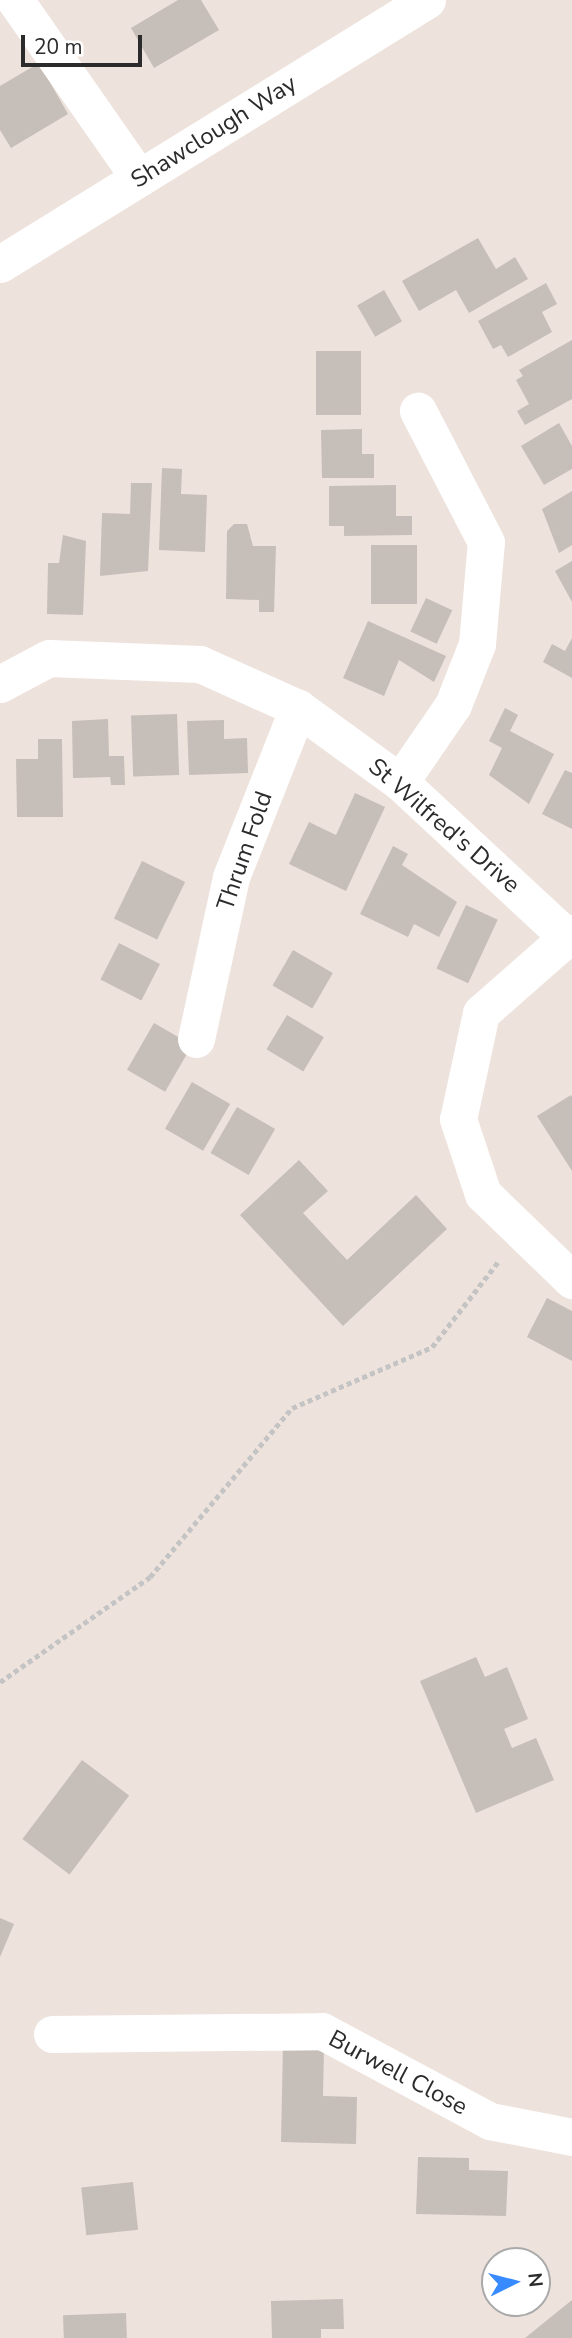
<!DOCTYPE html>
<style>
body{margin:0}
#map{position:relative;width:572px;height:2338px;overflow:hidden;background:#eee2dc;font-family:"Nunito Sans",sans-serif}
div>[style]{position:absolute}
.building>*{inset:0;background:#c6beb8;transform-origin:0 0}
.path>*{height:4.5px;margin-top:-2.25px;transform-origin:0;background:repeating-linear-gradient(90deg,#c4c4c4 0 5px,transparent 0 8.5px)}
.minor>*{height:37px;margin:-18.5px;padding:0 18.5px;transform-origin:18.5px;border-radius:18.5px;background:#fff}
span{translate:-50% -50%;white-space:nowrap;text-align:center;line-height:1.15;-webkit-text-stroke:5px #fff;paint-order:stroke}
.street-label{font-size:24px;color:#2b2b2b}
.north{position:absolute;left:481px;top:2247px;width:70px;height:70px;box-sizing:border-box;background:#fff;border:2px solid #aaa;border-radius:50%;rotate:84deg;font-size:19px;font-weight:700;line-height:28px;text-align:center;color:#2b2b2b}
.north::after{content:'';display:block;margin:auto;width:24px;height:32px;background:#388aff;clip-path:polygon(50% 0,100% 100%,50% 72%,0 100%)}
.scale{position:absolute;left:21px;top:35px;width:121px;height:32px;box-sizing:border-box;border:4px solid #2b2b2b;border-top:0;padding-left:9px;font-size:21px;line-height:24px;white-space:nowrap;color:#2b2b2b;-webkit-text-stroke:5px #fff;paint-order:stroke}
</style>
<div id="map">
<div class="building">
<i style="clip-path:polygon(178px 0,201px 0,219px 30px,154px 68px,131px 28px)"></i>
<i style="clip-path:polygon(39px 63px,68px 114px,11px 148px,0 130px,0 86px)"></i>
<i style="clip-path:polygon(478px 238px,496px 269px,515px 257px,528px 279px,469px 313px,456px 290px,419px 311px,402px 281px)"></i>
<i style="clip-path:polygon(546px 283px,557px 304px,542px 312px,552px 332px,508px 357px,501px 345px,493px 349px,478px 321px)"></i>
<i style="left:384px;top:290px;width:36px;height:31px;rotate:60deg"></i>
<i style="clip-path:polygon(572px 340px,572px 399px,525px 425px,517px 411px,529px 404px,516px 380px,523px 376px,519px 370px)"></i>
<i style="left:316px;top:351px;width:45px;height:64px"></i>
<i style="clip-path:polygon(559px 423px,572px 446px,572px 469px,544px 485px,521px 446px)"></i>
<i style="clip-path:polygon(362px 429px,362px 454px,374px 454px,374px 478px,322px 478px,321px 430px)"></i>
<i style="clip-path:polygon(162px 468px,182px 469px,181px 494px,207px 495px,205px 552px,159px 550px)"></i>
<i style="clip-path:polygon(131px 483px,152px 483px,148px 571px,100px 576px,102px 513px,130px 514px)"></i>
<i style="clip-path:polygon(396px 485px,396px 516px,412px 516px,412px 535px,344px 536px,344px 526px,329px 526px,329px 486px)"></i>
<i style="clip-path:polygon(572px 491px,572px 545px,559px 553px,542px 509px)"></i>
<i style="clip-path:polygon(234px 524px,247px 524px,253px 546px,276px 546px,274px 612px,259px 612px,259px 600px,226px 599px,227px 531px)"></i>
<i style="clip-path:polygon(63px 535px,86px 541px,83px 615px,47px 614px,48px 563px,59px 563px)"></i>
<i style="left:371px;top:545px;width:46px;height:59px"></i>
<i style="clip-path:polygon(572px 561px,572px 602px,555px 571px)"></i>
<i style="left:426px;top:598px;width:29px;height:37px;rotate:25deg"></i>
<i style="clip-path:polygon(368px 621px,446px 656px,434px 682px,399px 660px,384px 696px,343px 678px)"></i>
<i style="clip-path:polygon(572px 638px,572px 678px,543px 662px,552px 644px,565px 651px)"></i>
<i style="clip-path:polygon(505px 708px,518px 715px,510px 731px,554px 754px,529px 804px,489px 775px,502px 748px,489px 741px)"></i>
<i style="left:177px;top:714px;width:61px;height:46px;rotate:88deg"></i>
<i style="clip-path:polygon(108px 719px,109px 756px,124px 756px,125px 785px,111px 785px,110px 777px,73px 778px,72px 721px)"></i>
<i style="clip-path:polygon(224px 720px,224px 739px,247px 738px,248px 773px,189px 775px,187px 721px)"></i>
<i style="clip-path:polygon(38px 739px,62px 739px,63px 817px,17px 817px,16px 759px,38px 759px)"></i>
<i style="clip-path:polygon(565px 770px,572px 773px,572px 829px,542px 814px)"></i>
<i style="clip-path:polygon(355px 793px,385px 807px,346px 891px,289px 864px,309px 822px,336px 835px)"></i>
<i style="clip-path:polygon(393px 846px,408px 854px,402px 865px,457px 902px,439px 937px,414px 924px,408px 937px,360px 914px)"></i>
<i style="left:142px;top:861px;width:48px;height:64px;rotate:26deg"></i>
<i style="left:466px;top:905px;width:35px;height:70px;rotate:25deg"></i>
<i style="left:119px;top:943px;width:46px;height:41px;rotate:27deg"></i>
<i style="left:293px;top:950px;width:46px;height:41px;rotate:30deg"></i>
<i style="left:287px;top:1015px;width:43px;height:40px;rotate:31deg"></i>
<i style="left:154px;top:1023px;width:44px;height:54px;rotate:30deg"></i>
<i style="left:192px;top:1082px;width:44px;height:54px;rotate:30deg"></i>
<i style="clip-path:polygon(571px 1095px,572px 1097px,572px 1171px,537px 1116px)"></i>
<i style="left:237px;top:1107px;width:44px;height:53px;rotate:30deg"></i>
<i style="clip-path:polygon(299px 1160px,328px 1191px,303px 1213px,347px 1260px,416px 1195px,447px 1229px,343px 1326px,240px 1215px)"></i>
<i style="clip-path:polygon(547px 1298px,572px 1311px,572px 1361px,527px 1337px)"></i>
<i style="clip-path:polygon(476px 1657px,485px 1677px,507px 1667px,528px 1719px,504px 1729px,512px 1748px,536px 1738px,554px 1780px,476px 1813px,420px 1681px)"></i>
<i style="left:82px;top:1760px;width:59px;height:99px;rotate:37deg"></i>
<i style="clip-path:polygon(0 1918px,14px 1924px,0 1957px)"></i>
<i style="clip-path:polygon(283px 2045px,324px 2046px,323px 2096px,357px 2097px,356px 2144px,281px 2142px)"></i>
<i style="clip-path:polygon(418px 2157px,469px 2158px,469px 2170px,508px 2171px,506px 2216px,416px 2214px)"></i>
<i style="left:133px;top:2182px;width:48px;height:52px;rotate:84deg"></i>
<i style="clip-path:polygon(343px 2299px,344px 2329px,321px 2329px,321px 2338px,272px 2338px,271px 2301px)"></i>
<i style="clip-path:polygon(572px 2300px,572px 2338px,525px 2338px)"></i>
<i style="left:126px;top:2313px;width:25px;height:63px;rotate:88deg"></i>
</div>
<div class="path">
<i style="left:0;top:1682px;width:183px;rotate:-35deg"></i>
<i style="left:150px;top:1577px;width:221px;rotate:-50deg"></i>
<i style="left:292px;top:1408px;width:153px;rotate:-23.5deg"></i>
<i style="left:432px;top:1347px;width:108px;rotate:-52.2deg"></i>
</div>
<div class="minor">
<i style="left:15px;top:0;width:217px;rotate:55.1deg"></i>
<i style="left:0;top:264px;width:502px;rotate:-31.73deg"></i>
<i style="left:0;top:684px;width:55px;rotate:-28deg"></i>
<i style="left:49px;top:658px;width:151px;rotate:2.3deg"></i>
<i style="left:200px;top:664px;width:107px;rotate:24.2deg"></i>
<i style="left:298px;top:708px;width:126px;rotate:36deg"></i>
<i style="left:400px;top:782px;width:228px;rotate:42.9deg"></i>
<i style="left:400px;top:782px;width:93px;rotate:-55.5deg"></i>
<i style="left:453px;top:705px;width:66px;rotate:-68.5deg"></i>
<i style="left:477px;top:644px;width:102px;rotate:-85deg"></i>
<i style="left:486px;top:542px;width:148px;rotate:-117.4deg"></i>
<i style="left:572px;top:933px;width:121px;rotate:138.7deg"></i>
<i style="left:481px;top:1013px;width:108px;rotate:102.2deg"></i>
<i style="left:458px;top:1119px;width:79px;rotate:71.6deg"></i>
<i style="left:483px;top:1194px;width:124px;rotate:44deg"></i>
<i style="left:196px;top:1039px;width:166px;rotate:-77.8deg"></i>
<i style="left:231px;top:877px;width:182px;rotate:-68.4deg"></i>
<i style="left:52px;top:2034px;width:270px;rotate:-0.6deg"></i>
<i style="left:322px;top:2031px;width:191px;rotate:28.2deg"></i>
<i style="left:490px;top:2121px;width:84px;rotate:11deg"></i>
</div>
<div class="street-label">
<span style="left:214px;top:132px;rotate:-32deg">Shawclough Way</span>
<span style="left:444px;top:826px;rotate:41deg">St Wilfred's Drive</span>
<span style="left:245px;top:851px;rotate:-71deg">Thrum Fold</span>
<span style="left:398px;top:2073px;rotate:28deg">Burwell Close</span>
</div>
<div class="north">N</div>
<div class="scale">20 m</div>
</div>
